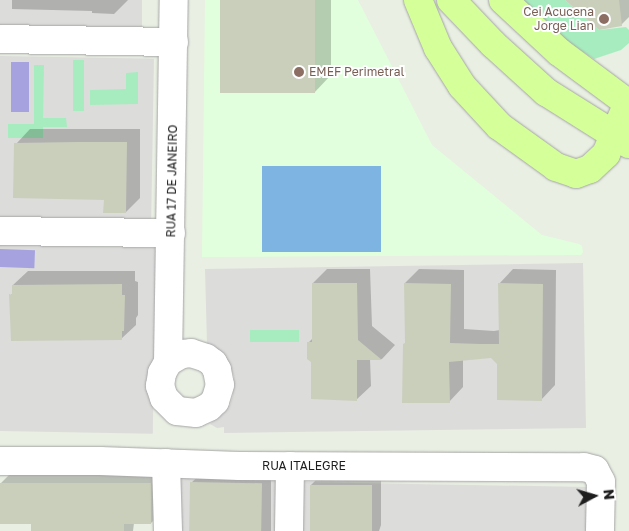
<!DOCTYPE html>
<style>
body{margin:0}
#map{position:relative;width:629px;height:531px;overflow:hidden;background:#e9efe3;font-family:"Golos Text",sans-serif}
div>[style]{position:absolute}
.residential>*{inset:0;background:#dcdcdb;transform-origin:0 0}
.education>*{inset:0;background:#e2ffdd}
.grass>*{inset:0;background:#a7ecbf;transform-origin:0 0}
.pitch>*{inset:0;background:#7eb4e2;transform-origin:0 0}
.water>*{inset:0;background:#a6a2df;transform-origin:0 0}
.shadow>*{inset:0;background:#0003}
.building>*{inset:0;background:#cacfbc;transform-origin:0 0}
.roads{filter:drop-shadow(0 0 1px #a5a5a5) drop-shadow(0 0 1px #a5a5a5)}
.minor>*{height:28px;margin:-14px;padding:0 14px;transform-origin:14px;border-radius:14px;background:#fff}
.major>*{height:28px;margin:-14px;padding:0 14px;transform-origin:14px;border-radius:14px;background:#d5ff99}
.dots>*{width:14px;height:14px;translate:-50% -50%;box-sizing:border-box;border:2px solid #fff;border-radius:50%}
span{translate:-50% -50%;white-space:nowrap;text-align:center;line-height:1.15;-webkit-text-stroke:4px #fff;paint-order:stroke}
.education-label{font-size:12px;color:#785e54}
.right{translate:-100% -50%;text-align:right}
.left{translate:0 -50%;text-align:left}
.street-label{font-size:12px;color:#1e1e1e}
.north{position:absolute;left:569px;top:471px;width:50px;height:50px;-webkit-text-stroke:4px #fff;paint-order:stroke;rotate:84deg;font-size:14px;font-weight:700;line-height:20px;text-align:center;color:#1e1e1e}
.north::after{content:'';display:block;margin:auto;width:18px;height:22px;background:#1e1e1e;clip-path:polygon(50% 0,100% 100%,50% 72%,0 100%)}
</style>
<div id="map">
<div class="residential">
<i style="left:0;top:0;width:142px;height:28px"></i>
<i style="left:0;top:56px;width:154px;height:165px;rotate:1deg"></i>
<i style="left:0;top:245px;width:156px;height:186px;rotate:1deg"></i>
<i style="clip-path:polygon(583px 263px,586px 428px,224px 433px,224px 427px,217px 428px,210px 424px,224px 413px,230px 405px,233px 395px,234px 376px,225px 356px,207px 344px,205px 269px)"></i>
<i style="left:176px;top:475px;width:105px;height:56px"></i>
<i style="left:301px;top:482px;width:286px;height:49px;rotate:1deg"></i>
</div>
<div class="education">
<i style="clip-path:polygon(205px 0,358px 0,432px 145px,542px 235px,579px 244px,582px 246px,583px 252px,581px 255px,202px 257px)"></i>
</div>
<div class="grass">
<i style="clip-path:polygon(523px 0,565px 0,599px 30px,626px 27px,629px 30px,629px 43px,621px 50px,594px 59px,568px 42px)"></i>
<i style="left:73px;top:60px;width:11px;height:51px"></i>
<i style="clip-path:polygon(34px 65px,44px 65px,43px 118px,66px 118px,67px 127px,43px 127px,43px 138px,8px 138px,8px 124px,34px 124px)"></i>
<i style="clip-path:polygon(138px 72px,138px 104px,90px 105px,90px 90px,126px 89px,126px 73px)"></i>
<i style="left:250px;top:330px;width:49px;height:12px"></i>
</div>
<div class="pitch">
<i style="left:262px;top:166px;width:119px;height:86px"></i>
</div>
<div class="water">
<i style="left:11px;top:62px;width:18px;height:50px"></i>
<i style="left:0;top:249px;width:35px;height:18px;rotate:2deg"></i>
</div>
<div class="shadow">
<i style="clip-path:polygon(12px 0,128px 0,114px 14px,92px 13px,92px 11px,12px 9px)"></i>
<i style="clip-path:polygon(221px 0,331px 0,331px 75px,314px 93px)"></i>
<i style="clip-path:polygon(567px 0,629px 0,629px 17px,621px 25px)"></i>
<i style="clip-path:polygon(30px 129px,140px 129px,140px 198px,126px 212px,16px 144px)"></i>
<i style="clip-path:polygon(327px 269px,370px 269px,372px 326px,395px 345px,382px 359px,370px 359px,371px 386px,356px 400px,312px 362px,308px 343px,313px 338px,313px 283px)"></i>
<i style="clip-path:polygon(419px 269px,464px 270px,464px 329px,494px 331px,500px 330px,499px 284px,513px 269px,556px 270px,555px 385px,541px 400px,492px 356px,463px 359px,463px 387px,449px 402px,406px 342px,405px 283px)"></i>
<i style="clip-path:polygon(28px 271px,135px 271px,135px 281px,138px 282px,138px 315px,136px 318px,136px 325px,121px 339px,11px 295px,14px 292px,13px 285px)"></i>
<i style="clip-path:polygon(11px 473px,160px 473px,161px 513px,151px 523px,134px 523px,133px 531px,33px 531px,33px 523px,1px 483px)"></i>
<i style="clip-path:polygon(202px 473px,271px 473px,271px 531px,191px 531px,191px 483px)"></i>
<i style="clip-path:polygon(321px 475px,381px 476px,381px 525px,379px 531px,311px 531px,311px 485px)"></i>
</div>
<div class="building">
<i style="left:220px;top:0;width:95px;height:93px"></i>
<i style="clip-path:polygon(565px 0,619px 0,622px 26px,599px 30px)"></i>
<i style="clip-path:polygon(78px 142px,127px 142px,126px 213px,103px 213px,104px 200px,13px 198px,14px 143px)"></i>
<i style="clip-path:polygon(312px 283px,357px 283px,358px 340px,382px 360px,357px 360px,357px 401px,311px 399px,311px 362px,307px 359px,307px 342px,312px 342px)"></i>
<i style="clip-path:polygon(404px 283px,451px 284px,450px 343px,480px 344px,499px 344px,498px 283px,543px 284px,542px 401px,497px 400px,497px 364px,491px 358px,449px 362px,450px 403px,402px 403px,403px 344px,405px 343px)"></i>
<i style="clip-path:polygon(122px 284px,122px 295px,125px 295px,124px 331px,122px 331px,122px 340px,11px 341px,9px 294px,12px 295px,12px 285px)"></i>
<i style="left:190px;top:482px;width:72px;height:49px;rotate:1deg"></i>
<i style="clip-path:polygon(0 483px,151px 483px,151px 524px,124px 524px,124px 531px,31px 531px,31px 524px,0 524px)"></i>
<i style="left:310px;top:485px;width:62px;height:46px"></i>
</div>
<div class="roads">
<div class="minor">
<i style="left:0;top:39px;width:174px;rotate:1deg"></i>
<i style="left:0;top:231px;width:171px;rotate:0.7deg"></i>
<i style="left:168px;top:362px;width:16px;rotate:-30deg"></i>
<i style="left:182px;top:354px;width:9px;rotate:-6deg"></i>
<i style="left:191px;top:353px;width:16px;rotate:18deg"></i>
<i style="left:206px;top:358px;width:9px;rotate:36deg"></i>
<i style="left:213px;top:363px;width:8px;rotate:60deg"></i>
<i style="left:217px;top:370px;width:15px;rotate:79deg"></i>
<i style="left:220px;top:385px;width:17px;rotate:107deg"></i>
<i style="left:215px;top:401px;width:8px;rotate:135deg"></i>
<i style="left:209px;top:407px;width:14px;rotate:155deg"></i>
<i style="left:196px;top:413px;width:19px;rotate:-174deg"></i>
<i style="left:177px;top:411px;width:18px;rotate:-135deg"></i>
<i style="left:164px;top:398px;width:13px;rotate:-108deg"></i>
<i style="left:160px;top:386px;width:13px;rotate:-81deg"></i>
<i style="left:162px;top:373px;width:13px;rotate:-61deg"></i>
<i style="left:168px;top:362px;width:362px;rotate:-89.1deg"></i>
<i style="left:0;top:461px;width:100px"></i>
<i style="left:100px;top:461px;width:139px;rotate:2.1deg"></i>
<i style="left:239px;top:466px;width:345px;rotate:0.2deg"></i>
<i style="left:584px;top:467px;width:11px;rotate:15deg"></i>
<i style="left:595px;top:470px;width:13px;rotate:63deg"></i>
<i style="left:601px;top:482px;width:49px;rotate:91.2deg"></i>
<i style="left:166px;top:463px;width:68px;rotate:88.3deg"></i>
<i style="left:289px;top:531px;width:65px;rotate:-89.1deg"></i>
</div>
<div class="major">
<i style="left:418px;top:0;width:52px;rotate:67.4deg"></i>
<i style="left:438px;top:48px;width:45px;rotate:57.7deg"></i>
<i style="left:462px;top:86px;width:54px;rotate:47.2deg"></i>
<i style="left:499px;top:126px;width:70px;rotate:35.7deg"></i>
<i style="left:556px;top:167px;width:21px;rotate:19deg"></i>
<i style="left:576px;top:174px;width:15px;rotate:-20deg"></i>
<i style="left:590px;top:169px;width:22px;rotate:-43deg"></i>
<i style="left:606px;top:154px;width:56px;rotate:-66.7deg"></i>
<i style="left:451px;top:0;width:61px;rotate:46.3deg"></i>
<i style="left:493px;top:44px;width:72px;rotate:42.2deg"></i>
<i style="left:546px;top:92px;width:98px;rotate:32.1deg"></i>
<i style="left:503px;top:0;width:76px;rotate:42.9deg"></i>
<i style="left:559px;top:52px;width:87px;rotate:36.6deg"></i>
</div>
</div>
<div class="dots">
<i style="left:604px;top:19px;background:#8d6e63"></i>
<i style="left:299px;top:72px;background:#8d6e63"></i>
</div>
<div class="education-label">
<span class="right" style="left:594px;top:19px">Cei Acucena<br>Jorge Lian</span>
<span class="left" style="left:309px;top:72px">EMEF Perimetral</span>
</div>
<div class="street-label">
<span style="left:172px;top:181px;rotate:-89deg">RUA 17 DE JANEIRO</span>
<span style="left:304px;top:466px">RUA ITALEGRE</span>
</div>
<div class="north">N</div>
</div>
